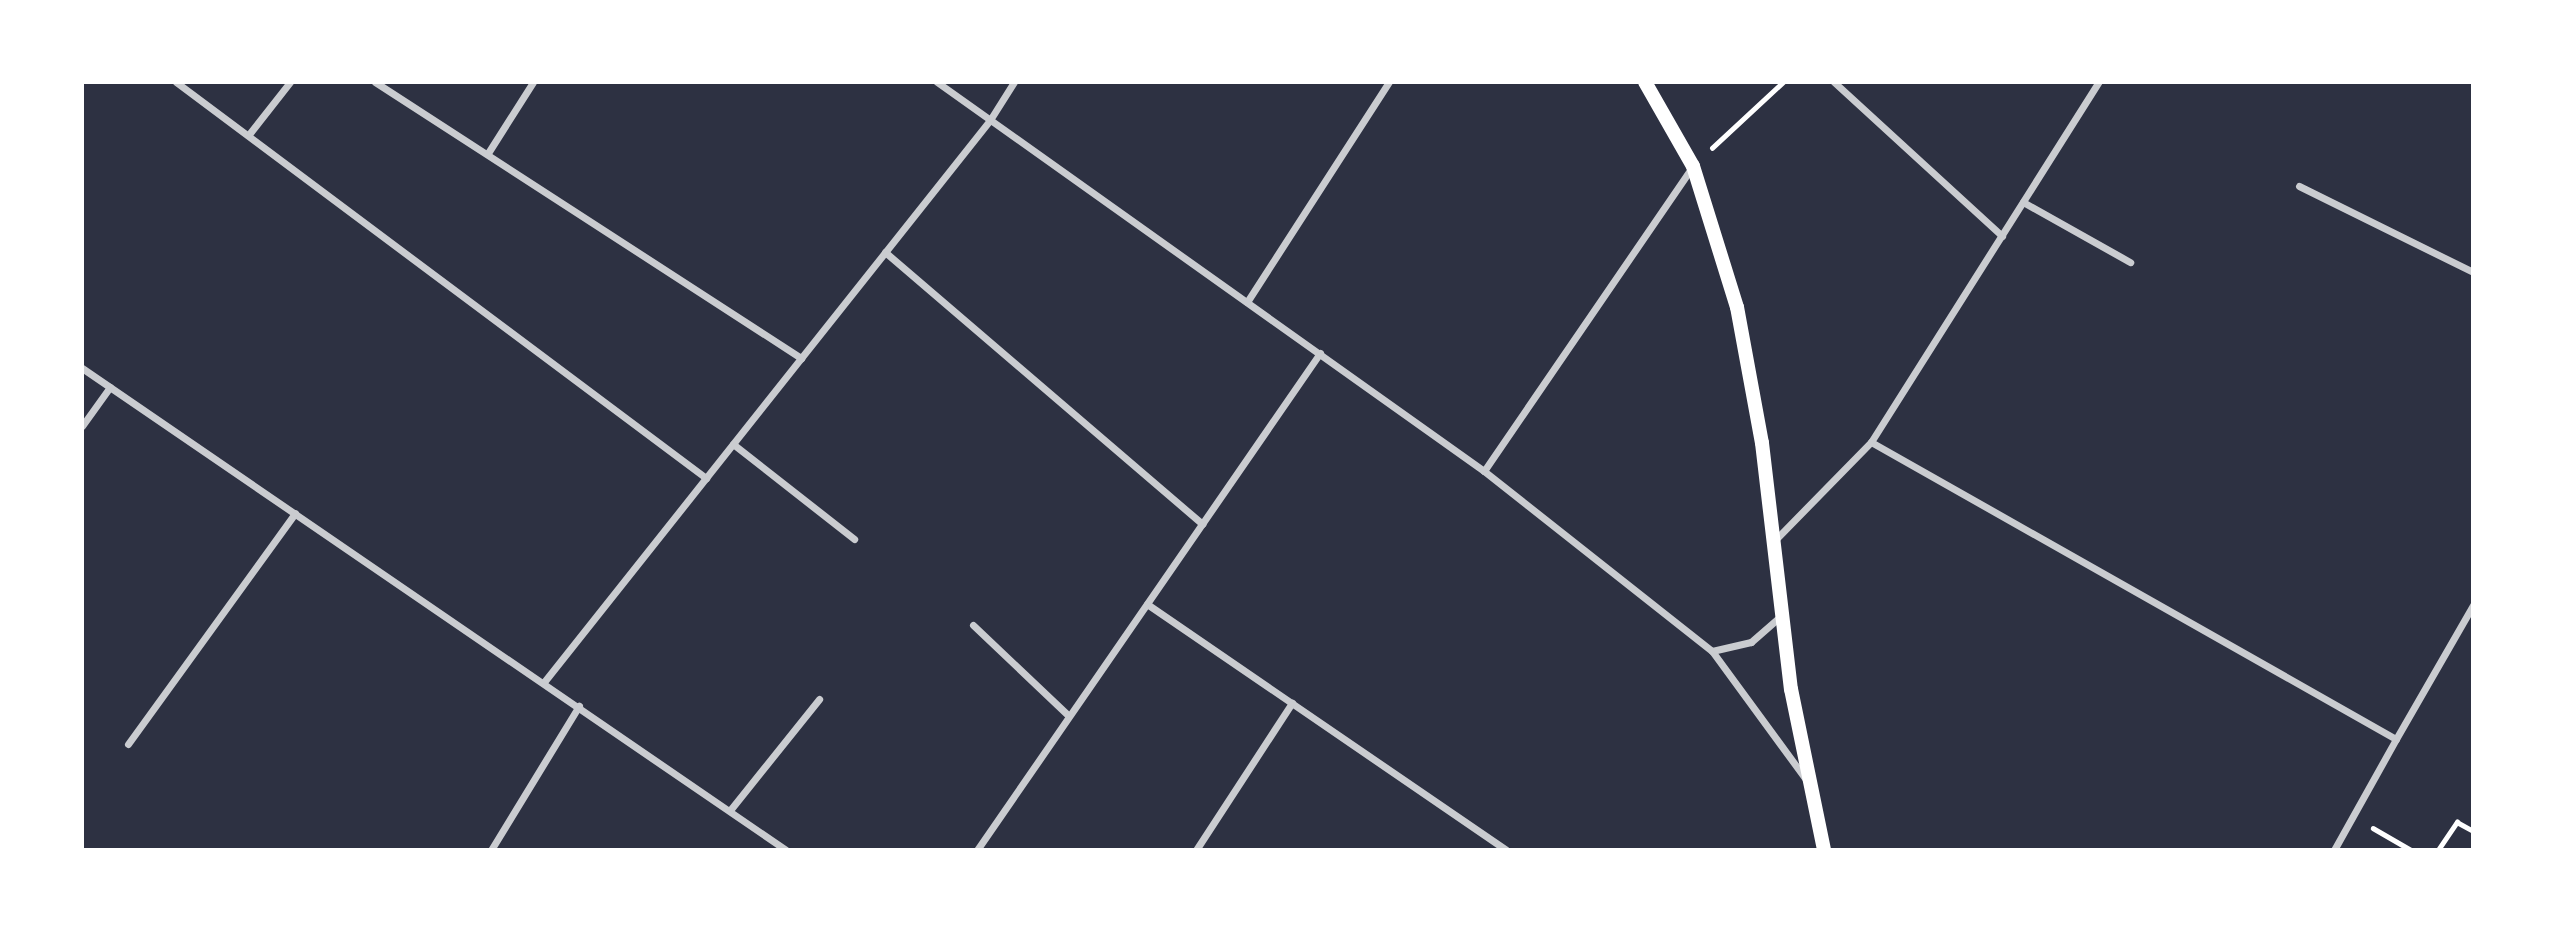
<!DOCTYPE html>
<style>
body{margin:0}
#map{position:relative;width:2555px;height:932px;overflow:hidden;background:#2d3142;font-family:Lora,serif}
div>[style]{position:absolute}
.path>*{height:4.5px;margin:-2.25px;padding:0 2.25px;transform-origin:2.25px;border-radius:2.25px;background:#fff}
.minor>*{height:7px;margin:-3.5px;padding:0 3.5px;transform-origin:3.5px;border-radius:3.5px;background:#caccd0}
.secondary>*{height:14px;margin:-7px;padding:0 7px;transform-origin:7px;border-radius:7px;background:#fff}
span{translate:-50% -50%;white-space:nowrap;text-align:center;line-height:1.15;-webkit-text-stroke:7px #fff;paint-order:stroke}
.frame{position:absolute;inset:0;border:84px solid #fff;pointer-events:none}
</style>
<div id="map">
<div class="path">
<i style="left:1712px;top:148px;width:97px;rotate:-42.9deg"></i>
<i style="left:2373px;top:828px;width:44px;rotate:30.1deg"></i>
<i style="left:2438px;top:850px;width:34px;rotate:-56deg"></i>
<i style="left:2457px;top:822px;width:18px;rotate:29deg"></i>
</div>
<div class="minor">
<i style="left:176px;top:82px;width:662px;rotate:36.77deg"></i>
<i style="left:375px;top:82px;width:508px;rotate:32.94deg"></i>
<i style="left:937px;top:82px;width:671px;rotate:35.42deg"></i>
<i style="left:1484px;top:471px;width:290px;rotate:38.3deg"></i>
<i style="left:1712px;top:651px;width:161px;rotate:53.8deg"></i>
<i style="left:1834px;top:82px;width:228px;rotate:42.5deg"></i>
<i style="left:250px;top:133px;width:65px;rotate:-51.9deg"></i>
<i style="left:488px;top:153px;width:84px;rotate:-57.6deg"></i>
<i style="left:2299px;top:186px;width:194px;rotate:26.3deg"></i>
<i style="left:2023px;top:202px;width:123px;rotate:29.3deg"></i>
<i style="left:885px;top:252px;width:418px;rotate:40.6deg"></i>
<i style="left:1247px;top:302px;width:262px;rotate:-57.2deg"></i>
<i style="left:82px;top:368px;width:853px;rotate:34.4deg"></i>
<i style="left:82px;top:426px;width:48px;rotate:-54.3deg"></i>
<i style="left:1871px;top:442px;width:603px;rotate:29.5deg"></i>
<i style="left:2396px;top:739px;width:155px;rotate:-60.1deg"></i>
<i style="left:733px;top:444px;width:154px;rotate:38.1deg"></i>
<i style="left:1484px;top:471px;width:370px;rotate:-55.6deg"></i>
<i style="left:1775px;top:540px;width:137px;rotate:-45.6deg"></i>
<i style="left:1871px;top:442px;width:426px;rotate:-57.7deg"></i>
<i style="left:1147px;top:604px;width:435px;rotate:34.4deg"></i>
<i style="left:973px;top:625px;width:132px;rotate:43.5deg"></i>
<i style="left:1712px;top:651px;width:40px;rotate:-13deg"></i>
<i style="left:1751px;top:642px;width:40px;rotate:-41deg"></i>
<i style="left:544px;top:682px;width:717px;rotate:-51.56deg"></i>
<i style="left:990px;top:120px;width:45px;rotate:-57.7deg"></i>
<i style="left:128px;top:744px;width:285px;rotate:-54.1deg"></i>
<i style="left:731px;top:809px;width:141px;rotate:-51.3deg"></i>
<i style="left:491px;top:850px;width:169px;rotate:-58.6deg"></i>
<i style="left:977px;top:850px;width:604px;rotate:-55.39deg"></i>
<i style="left:1196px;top:850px;width:176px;rotate:-56.9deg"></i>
<i style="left:2334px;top:850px;width:127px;rotate:-60.8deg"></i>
</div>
<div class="secondary">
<i style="left:1645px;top:82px;width:97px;rotate:60.3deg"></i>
<i style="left:1693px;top:166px;width:148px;rotate:72.7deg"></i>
<i style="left:1737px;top:307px;width:138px;rotate:79.6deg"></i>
<i style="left:1762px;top:443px;width:248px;rotate:83.3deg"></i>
<i style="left:1791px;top:689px;width:164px;rotate:78.4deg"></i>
</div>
<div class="frame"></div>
</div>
